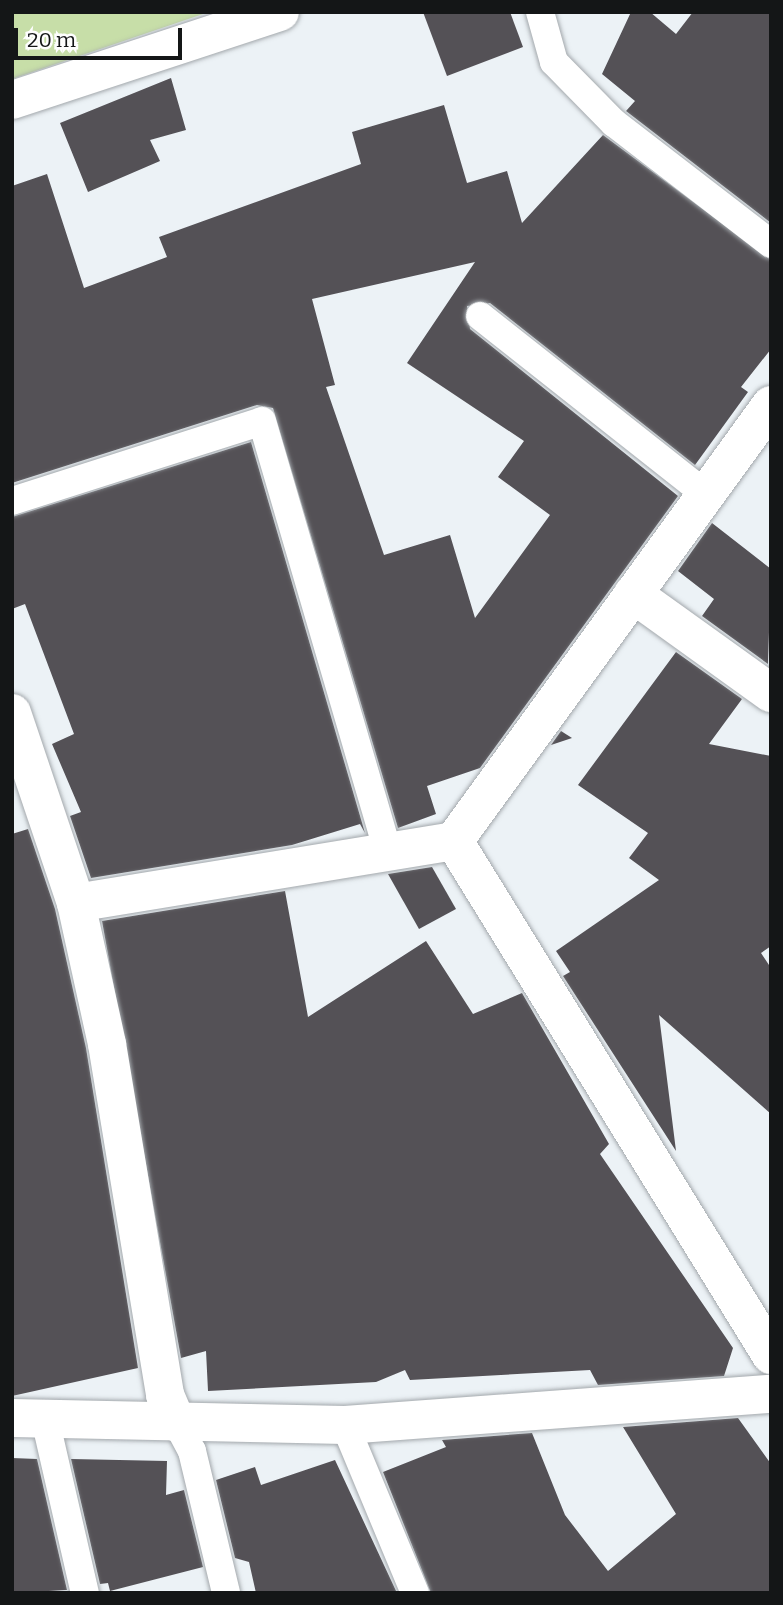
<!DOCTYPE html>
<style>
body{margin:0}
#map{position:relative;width:783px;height:1605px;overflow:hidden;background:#ecf2f6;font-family:Bitter,serif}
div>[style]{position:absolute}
.green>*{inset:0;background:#c7dea8}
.building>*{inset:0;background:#545156}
.roads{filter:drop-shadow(0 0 2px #a3a8ac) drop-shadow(0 0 2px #a3a8ac)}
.lane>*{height:28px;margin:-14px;padding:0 14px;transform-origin:14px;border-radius:14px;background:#fff}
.street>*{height:38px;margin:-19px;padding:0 19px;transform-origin:19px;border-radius:19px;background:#fff}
span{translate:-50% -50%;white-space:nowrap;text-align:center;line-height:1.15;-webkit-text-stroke:7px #fefefe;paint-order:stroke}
.frame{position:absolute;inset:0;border:14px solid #141617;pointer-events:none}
.scale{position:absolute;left:14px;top:28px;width:168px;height:32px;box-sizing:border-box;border:4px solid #141617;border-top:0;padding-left:9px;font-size:21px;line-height:24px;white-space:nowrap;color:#141617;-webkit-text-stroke:5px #fefefe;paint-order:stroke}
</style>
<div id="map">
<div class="green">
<i style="clip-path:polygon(12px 12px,206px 12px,206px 13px,12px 79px)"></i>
</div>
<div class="building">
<i style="clip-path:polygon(423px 12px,510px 12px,523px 47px,447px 76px)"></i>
<i style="clip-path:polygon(631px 12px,650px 12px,676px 34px,693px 12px,771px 12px,771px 223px,626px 111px,635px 101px,602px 74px)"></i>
<i style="clip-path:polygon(171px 78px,186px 130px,150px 140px,160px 161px,88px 192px,60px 123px)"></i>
<i style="clip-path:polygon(evenodd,444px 105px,467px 183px,507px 171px,522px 223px,603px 135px,771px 260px,771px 349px,741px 387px,748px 392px,695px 465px,490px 303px,467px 306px,470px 329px,678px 496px,480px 768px,427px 786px,436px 814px,398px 828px,273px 408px,257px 405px,12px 483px,12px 186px,47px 174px,84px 288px,167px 257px,159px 237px,361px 164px,352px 132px,444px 105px,475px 262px,407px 363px,524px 441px,498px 477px,550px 515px,475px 618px,450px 535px,384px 555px,326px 387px,335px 385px,312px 299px,475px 262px)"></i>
<i style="clip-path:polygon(251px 442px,365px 833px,360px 824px,292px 845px,91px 878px,70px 816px,81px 812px,52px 744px,74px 734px,25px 604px,12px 609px,12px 517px)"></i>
<i style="clip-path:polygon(712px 523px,771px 569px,768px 664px,702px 616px,714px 599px,678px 571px)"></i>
<i style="clip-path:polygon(676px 652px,742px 699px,709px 744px,771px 756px,771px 946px,761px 953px,771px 968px,771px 1114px,659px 1015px,676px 1151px,563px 976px,570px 972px,556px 951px,659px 880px,629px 858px,648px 833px,578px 785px)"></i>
<i style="clip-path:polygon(561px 731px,572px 738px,551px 745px)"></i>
<i style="clip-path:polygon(28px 829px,55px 909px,86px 1048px,138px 1368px,12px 1396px,12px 834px)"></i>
<i style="clip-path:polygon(432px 867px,456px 909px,419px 929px,388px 874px)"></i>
<i style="clip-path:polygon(285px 891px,308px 1017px,426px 941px,473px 1014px,522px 993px,609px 1144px,600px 1154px,733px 1348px,724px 1376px,598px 1385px,590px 1370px,410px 1380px,405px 1370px,376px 1382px,208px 1391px,206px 1351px,181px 1358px,102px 921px)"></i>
<i style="clip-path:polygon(738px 1418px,771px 1464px,771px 1593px,431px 1593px,383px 1472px,446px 1447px,442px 1440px,532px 1433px,565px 1515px,608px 1571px,676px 1514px,623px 1427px)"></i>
<i style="clip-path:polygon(12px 1458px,37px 1459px,67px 1590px,12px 1593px)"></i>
<i style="clip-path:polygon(71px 1459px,167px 1461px,166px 1495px,184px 1490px,203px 1567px,110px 1591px,108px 1583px,100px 1584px)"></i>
<i style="clip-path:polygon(335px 1460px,397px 1593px,256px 1593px,249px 1562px,235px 1558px,216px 1480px,255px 1467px,261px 1485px)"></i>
</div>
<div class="roads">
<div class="lane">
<i style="left:540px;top:12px;width:52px;rotate:74.4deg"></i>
<i style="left:554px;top:62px;width:86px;rotate:45.5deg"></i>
<i style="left:614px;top:123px;width:198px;rotate:37.6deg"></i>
<i style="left:480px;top:316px;width:287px;rotate:38.3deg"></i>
<i style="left:12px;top:501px;width:262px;rotate:-17.7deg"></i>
<i style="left:262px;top:421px;width:449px;rotate:73.7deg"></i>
<i style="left:45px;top:1419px;width:179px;rotate:77.1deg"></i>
<i style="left:177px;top:1423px;width:32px;rotate:62deg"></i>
<i style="left:192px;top:1451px;width:146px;rotate:76.5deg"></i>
<i style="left:345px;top:1425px;width:182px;rotate:67.4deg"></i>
</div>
<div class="street">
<i style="left:12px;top:100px;width:282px;rotate:-18.2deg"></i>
<i style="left:633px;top:594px;width:170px;rotate:35.7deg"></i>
<i style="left:12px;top:713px;width:200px;rotate:71.4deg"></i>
<i style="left:76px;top:903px;width:144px;rotate:77.6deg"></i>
<i style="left:107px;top:1044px;width:356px;rotate:80.6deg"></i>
<i style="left:165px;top:1395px;width:30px;rotate:67deg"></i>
<i style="left:454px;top:841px;width:604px;rotate:58.34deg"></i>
<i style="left:76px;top:903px;width:383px;rotate:-9.3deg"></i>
<i style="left:454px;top:841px;width:539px;rotate:-53.98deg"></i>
<i style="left:12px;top:1418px;width:333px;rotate:1.2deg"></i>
<i style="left:345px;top:1425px;width:427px;rotate:-4.2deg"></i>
</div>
</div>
<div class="frame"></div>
<div class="scale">20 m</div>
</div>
